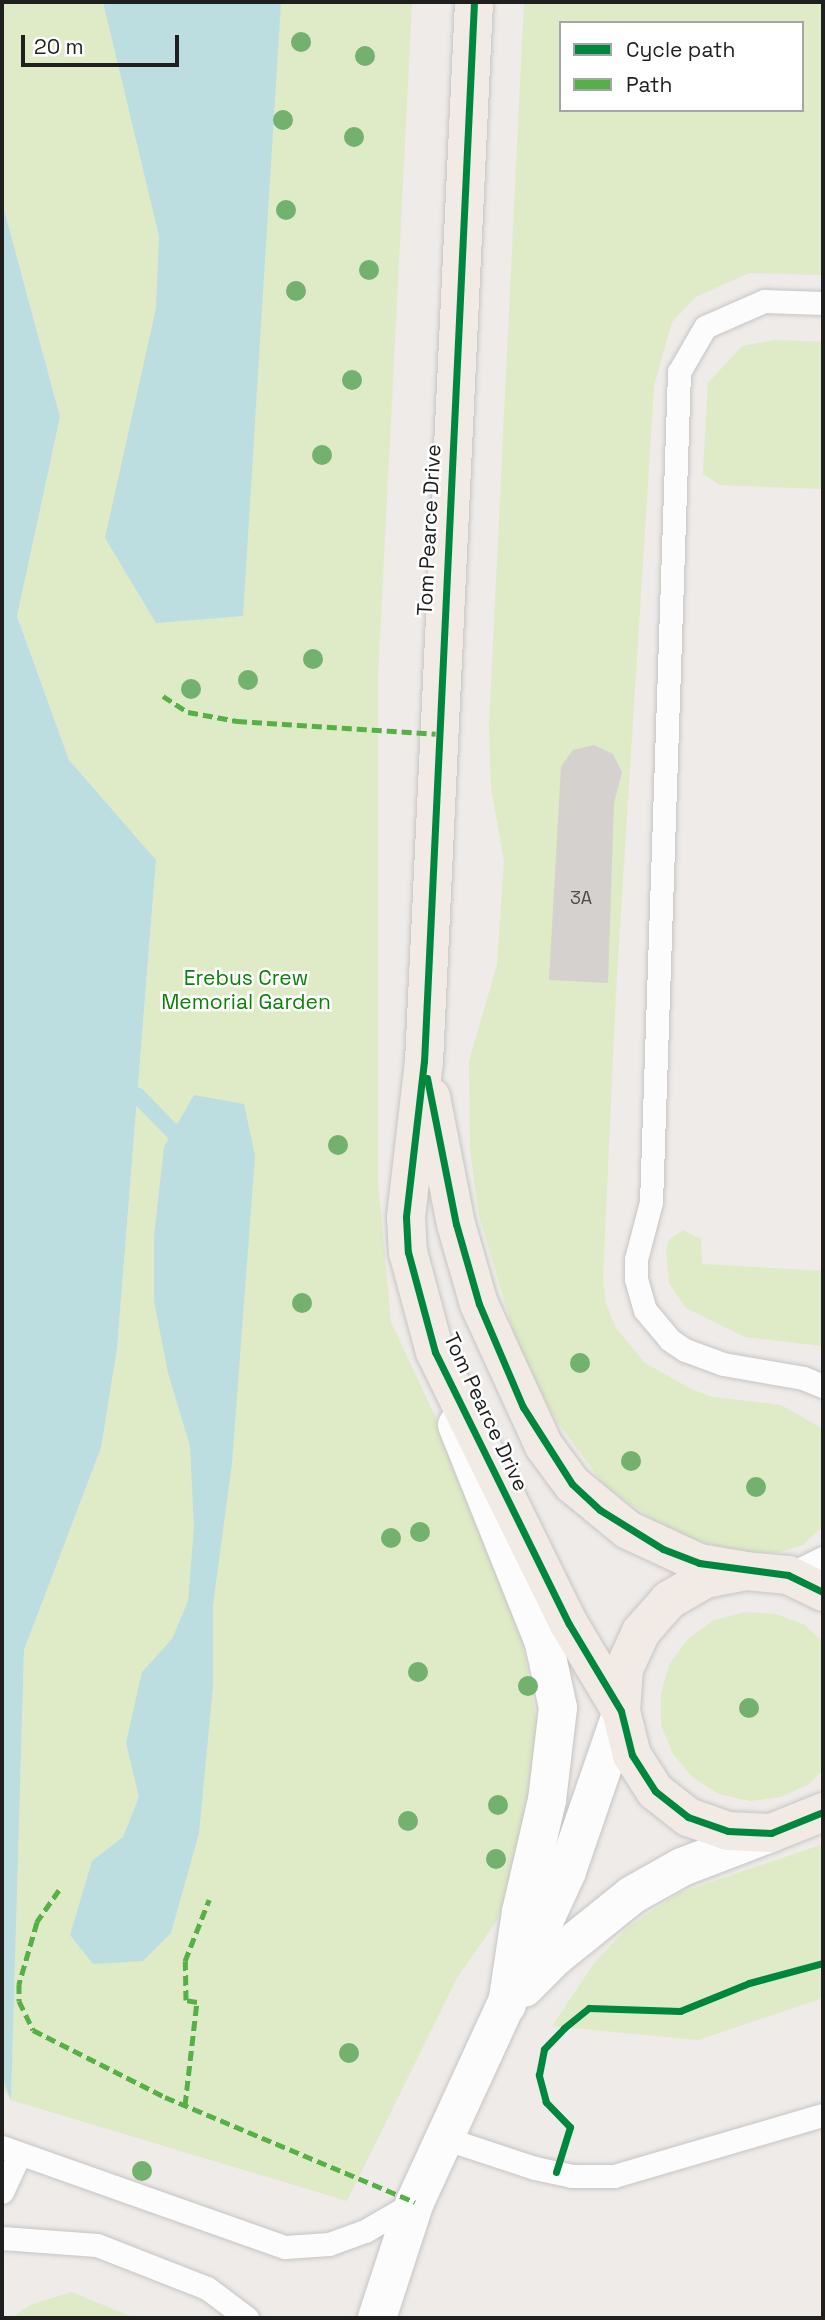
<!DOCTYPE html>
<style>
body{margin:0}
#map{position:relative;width:825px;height:2320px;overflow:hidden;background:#eeebe8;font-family:"Space Grotesk",sans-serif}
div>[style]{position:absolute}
.grass>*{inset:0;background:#deebc6}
.water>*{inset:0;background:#bcdee1}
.stream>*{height:16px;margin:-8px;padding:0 8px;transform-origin:8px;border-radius:8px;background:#bcdee1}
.building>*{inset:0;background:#d5d1cf}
.roads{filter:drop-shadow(0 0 2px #c6c5c4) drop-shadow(0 0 2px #c6c5c4)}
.service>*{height:23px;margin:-11.5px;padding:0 11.5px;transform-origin:11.5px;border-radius:11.5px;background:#fcfcfc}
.tertiary>*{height:38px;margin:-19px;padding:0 19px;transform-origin:19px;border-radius:19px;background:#fcfcfc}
.primary>*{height:38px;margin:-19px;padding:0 19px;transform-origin:19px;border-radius:19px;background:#f1eae5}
.quiet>*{height:5px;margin-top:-2.5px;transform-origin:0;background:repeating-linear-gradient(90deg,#55b145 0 10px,transparent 0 15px)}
.cycleway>*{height:7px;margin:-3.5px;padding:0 3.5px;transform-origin:3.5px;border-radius:3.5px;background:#00873e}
.trees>*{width:20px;height:20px;margin:-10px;border-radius:50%;background:#72b16e}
span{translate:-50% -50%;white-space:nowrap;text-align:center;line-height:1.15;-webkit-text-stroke:5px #fff;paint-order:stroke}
.number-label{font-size:18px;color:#4c4c4b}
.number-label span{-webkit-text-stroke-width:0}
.street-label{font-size:21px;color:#1f1f1f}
.park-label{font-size:21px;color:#0d810a}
.frame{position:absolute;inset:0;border:4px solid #1f1f1f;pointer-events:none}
.legend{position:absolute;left:559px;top:21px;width:245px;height:91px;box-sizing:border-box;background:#fff;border:2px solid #a5a5a5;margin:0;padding:9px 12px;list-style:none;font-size:21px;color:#1f1f1f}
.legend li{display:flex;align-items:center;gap:14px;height:35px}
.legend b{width:35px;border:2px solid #a5a5a5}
.scale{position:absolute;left:21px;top:35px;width:158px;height:32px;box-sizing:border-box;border:4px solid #1f1f1f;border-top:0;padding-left:9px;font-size:21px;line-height:24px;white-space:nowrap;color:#1f1f1f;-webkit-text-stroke:5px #fff;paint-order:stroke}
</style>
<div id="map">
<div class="grass">
<i style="clip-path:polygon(2px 2px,412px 2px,378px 678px,378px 1181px,391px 1322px,511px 1577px,540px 1740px,527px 1829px,498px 1919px,457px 1978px,347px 2201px,11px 2100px,2px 2086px,2px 2076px,11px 2097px,24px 1650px,101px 1448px,117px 1349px,156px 861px,69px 760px,17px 615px,60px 417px,2px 202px)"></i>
<i style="clip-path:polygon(evenodd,524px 2px,823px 2px,823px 275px,749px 273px,696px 297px,672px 322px,654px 386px,616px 991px,603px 1278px,606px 1304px,616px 1328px,645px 1363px,691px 1389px,712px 1397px,781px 1405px,823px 1429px,823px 1526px,803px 1545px,780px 1552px,744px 1553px,674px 1534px,606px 1487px,555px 1419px,518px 1346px,479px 1216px,470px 1151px,469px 1061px,497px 965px,504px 861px,491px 788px,489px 726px,524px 2px,561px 23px,802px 23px,802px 110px,561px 110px,561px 23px)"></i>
<i style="clip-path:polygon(775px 340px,823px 342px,823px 489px,720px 485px,703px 474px,708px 383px,742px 346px)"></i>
<i style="clip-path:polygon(683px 1230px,701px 1239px,702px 1264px,823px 1271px,823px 1346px,745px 1337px,686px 1308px,669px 1283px,666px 1250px,669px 1240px)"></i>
<i style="clip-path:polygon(745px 1612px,776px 1614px,805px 1625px,823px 1642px,823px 1770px,809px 1784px,781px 1797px,750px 1801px,719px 1794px,693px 1778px,673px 1754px,661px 1725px,661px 1693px,670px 1663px,689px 1638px,714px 1620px)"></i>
<i style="clip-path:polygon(823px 1844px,823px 1998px,698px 2040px,552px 2026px,595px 1962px,628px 1927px,679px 1893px)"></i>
<i style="clip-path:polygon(71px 2292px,135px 2318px,11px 2318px,30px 2305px)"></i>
</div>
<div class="water">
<i style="clip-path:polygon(103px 2px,281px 2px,243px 616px,156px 623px,105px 538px,156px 308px,159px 236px)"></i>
<i style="clip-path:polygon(2px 202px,60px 417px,17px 616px,69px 760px,156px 860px,117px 1349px,101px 1448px,24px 1650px,11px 2100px,2px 2076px)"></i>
<i style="clip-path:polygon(194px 1095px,244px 1104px,255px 1156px,232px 1463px,213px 1605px,213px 1686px,199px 1833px,171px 1933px,143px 1961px,93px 1964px,70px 1935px,92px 1861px,123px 1837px,139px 1797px,126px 1743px,142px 1672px,172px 1639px,188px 1601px,194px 1527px,190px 1446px,168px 1373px,154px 1301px,154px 1236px,164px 1147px)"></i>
</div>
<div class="stream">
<i style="left:137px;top:1095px;width:52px;rotate:45.8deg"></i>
</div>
<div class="building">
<i style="clip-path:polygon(594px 745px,613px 754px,622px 772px,614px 803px,608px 983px,549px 980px,561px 766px,573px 750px)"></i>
</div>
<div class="roads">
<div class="service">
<i style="left:823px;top:303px;width:59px;rotate:-178.1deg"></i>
<i style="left:764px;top:301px;width:64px;rotate:156.2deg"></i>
<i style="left:705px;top:327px;width:52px;rotate:120deg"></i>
<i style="left:679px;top:372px;width:830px;rotate:91.93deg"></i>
<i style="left:651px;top:1202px;width:59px;rotate:104.7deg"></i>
<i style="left:636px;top:1259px;width:20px;rotate:90deg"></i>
<i style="left:636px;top:1279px;width:32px;rotate:74deg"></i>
<i style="left:645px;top:1310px;width:39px;rotate:50deg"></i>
<i style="left:670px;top:1340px;width:18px;rotate:34deg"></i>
<i style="left:685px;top:1350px;width:40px;rotate:20.2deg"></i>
<i style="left:723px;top:1364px;width:81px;rotate:9.9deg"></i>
<i style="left:803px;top:1378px;width:22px;rotate:22deg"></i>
<i style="left:788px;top:1575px;width:39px;rotate:-26deg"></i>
<i style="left:441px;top:2137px;width:99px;rotate:18.3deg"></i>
<i style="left:535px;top:2168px;width:38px;rotate:12deg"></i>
<i style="left:572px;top:2176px;width:42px"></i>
<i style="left:614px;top:2176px;width:218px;rotate:-16.3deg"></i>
<i style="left:2px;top:2147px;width:300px;rotate:19.5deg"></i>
<i style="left:285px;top:2247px;width:44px;rotate:-3.9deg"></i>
<i style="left:329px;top:2244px;width:38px;rotate:-20deg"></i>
<i style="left:365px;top:2231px;width:58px;rotate:-30.1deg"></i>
<i style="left:2px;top:2192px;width:40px;rotate:-65deg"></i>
<i style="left:2px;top:2238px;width:95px;rotate:4.2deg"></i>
<i style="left:97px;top:2245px;width:118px;rotate:21.4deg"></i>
<i style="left:207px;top:2288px;width:50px;rotate:36.9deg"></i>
</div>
<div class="tertiary">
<i style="left:457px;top:1425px;width:235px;rotate:68.2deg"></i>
<i style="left:544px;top:1643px;width:66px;rotate:77.8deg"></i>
<i style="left:558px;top:1708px;width:93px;rotate:96.8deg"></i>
<i style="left:547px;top:1800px;width:115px;rotate:103.1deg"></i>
<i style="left:521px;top:1912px;width:94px;rotate:98.6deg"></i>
<i style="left:524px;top:1988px;width:44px;rotate:-45deg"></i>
<i style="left:555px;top:1957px;width:99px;rotate:-38.8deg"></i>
<i style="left:632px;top:1895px;width:57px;rotate:-29.2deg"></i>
<i style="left:682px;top:1867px;width:95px;rotate:-20.9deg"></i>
<i style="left:377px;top:2318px;width:122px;rotate:-71.9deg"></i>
<i style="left:415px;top:2202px;width:364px;rotate:-65.3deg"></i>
<i style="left:567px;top:1871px;width:166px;rotate:-71deg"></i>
</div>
<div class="primary">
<i style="left:474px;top:2px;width:1060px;rotate:92.7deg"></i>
<i style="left:424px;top:1061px;width:157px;rotate:96.6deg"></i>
<i style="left:406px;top:1217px;width:35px;rotate:87deg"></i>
<i style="left:408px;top:1252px;width:104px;rotate:74.9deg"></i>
<i style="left:435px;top:1352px;width:303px;rotate:63.8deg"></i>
<i style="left:569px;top:1624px;width:101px;rotate:59.1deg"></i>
<i style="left:431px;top:1097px;width:129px;rotate:78.9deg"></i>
<i style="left:456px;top:1224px;width:83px;rotate:74deg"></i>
<i style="left:479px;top:1304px;width:156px;rotate:65.4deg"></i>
<i style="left:544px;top:1446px;width:47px;rotate:53.6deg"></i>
<i style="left:572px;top:1484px;width:72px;rotate:39.4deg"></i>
<i style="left:628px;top:1530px;width:78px;rotate:24.9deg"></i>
<i style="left:699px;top:1563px;width:48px;rotate:9.7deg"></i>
<i style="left:823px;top:1592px;width:39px;rotate:-154deg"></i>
<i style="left:788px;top:1575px;width:42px;rotate:-174.6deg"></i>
<i style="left:746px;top:1571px;width:42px;rotate:169deg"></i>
<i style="left:705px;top:1579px;width:42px;rotate:149.7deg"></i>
<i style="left:669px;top:1600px;width:43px;rotate:131.2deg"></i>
<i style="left:641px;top:1632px;width:41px;rotate:114.7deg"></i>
<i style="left:624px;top:1669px;width:42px;rotate:94.1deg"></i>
<i style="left:621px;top:1711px;width:45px;rotate:76deg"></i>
<i style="left:632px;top:1755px;width:43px;rotate:57.4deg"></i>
<i style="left:655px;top:1791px;width:42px;rotate:38.2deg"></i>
<i style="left:688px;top:1817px;width:42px;rotate:19.3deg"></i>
<i style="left:728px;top:1831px;width:43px;rotate:2.7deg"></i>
<i style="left:771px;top:1833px;width:56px;rotate:-22deg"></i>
</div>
</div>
<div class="quiet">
<i style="left:163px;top:696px;width:30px;rotate:33deg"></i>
<i style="left:188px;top:712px;width:50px;rotate:10.4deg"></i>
<i style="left:237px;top:721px;width:199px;rotate:3.7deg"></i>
<i style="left:59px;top:1890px;width:39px;rotate:125deg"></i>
<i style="left:37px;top:1922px;width:65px;rotate:106.2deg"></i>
<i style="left:19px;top:1984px;width:17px;rotate:90deg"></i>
<i style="left:19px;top:2001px;width:32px;rotate:64deg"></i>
<i style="left:33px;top:2030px;width:148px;rotate:26.9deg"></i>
<i style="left:165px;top:2097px;width:271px;rotate:22.8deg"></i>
<i style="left:185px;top:2105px;width:104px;rotate:-83.4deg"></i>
<i style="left:197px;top:2002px;width:11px;rotate:-170deg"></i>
<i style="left:186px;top:2000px;width:39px;rotate:-91deg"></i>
<i style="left:185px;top:1961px;width:66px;rotate:-68.5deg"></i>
</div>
<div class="cycleway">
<i style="left:474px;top:2px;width:1060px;rotate:92.7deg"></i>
<i style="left:424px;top:1061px;width:157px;rotate:96.6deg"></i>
<i style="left:406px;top:1217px;width:35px;rotate:87deg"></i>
<i style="left:408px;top:1252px;width:104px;rotate:74.9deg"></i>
<i style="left:435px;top:1352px;width:303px;rotate:63.8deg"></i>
<i style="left:569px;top:1624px;width:101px;rotate:59.1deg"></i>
<i style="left:621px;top:1711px;width:45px;rotate:76deg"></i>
<i style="left:632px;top:1755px;width:43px;rotate:57.4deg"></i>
<i style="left:655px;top:1791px;width:42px;rotate:38.2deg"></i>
<i style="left:688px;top:1817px;width:42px;rotate:19.3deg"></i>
<i style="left:728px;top:1831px;width:43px;rotate:2.7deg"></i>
<i style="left:771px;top:1833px;width:56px;rotate:-22deg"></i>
<i style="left:427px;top:1078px;width:149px;rotate:78.8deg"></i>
<i style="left:456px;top:1224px;width:83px;rotate:74deg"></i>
<i style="left:479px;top:1304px;width:112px;rotate:66.9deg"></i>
<i style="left:523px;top:1407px;width:91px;rotate:57.5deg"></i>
<i style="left:572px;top:1484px;width:38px;rotate:43deg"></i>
<i style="left:600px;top:1510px;width:74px;rotate:31.8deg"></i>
<i style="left:663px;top:1549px;width:39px;rotate:21deg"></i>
<i style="left:699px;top:1563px;width:90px;rotate:7.7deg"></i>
<i style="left:788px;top:1575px;width:39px;rotate:26deg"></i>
<i style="left:556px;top:2172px;width:47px;rotate:-72.7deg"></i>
<i style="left:570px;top:2127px;width:35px;rotate:-134deg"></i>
<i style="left:546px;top:2102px;width:28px;rotate:-105deg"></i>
<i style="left:539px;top:2075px;width:26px;rotate:-79deg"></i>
<i style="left:544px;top:2049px;width:29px;rotate:-46deg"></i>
<i style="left:564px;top:2028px;width:32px;rotate:-39deg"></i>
<i style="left:589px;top:2008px;width:91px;rotate:1.9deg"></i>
<i style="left:680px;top:2011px;width:74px;rotate:-22.1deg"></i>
<i style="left:749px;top:1983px;width:77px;rotate:-15.1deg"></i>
</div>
<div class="trees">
<i style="left:301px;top:42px"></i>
<i style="left:365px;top:56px"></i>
<i style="left:283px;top:120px"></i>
<i style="left:354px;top:137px"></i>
<i style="left:286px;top:210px"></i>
<i style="left:369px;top:270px"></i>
<i style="left:296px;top:291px"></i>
<i style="left:352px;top:380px"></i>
<i style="left:322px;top:455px"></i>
<i style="left:313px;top:659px"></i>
<i style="left:248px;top:680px"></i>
<i style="left:191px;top:689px"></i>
<i style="left:338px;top:1145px"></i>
<i style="left:302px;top:1303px"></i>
<i style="left:580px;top:1363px"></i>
<i style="left:631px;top:1461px"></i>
<i style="left:756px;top:1487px"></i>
<i style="left:420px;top:1532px"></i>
<i style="left:391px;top:1538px"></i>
<i style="left:418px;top:1672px"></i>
<i style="left:528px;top:1686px"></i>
<i style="left:749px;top:1708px"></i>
<i style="left:498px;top:1805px"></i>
<i style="left:408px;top:1821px"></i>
<i style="left:496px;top:1859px"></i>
<i style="left:349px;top:2053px"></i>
<i style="left:142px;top:2171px"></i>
</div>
<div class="number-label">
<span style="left:581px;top:898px">3A</span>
</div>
<div class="street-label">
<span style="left:429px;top:530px;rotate:-87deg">Tom Pearce Drive</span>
<span style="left:486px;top:1412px;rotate:65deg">Tom Pearce Drive</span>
</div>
<div class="park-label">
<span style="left:246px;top:990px">Erebus Crew<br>Memorial Garden</span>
</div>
<div class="frame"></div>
<ul class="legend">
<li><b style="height:9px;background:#00873e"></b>Cycle path</li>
<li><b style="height:9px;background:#55b145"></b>Path</li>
</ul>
<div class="scale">20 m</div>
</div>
